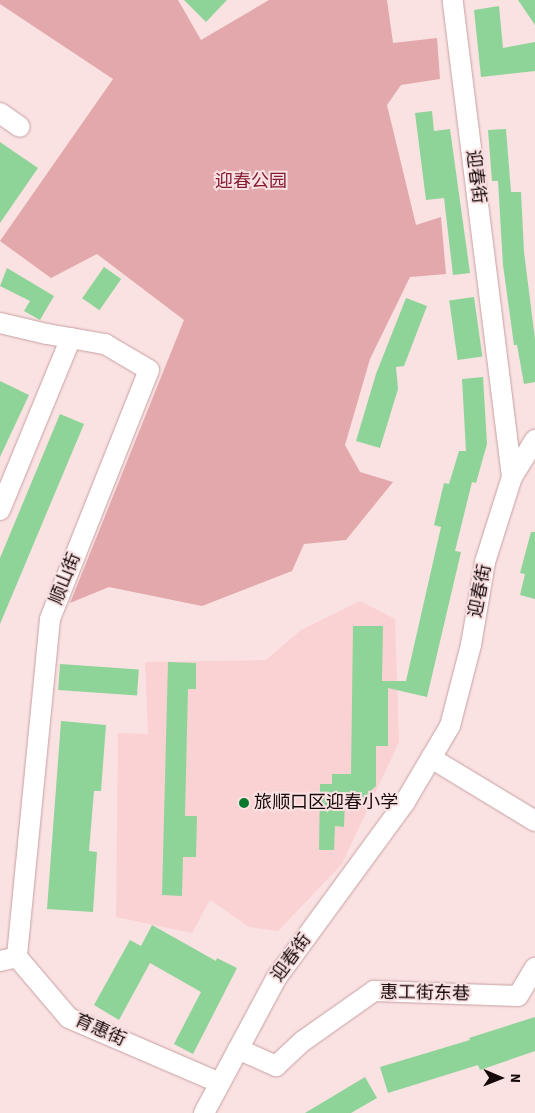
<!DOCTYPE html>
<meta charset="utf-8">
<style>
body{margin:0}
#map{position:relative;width:535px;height:1113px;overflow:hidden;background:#fae1e2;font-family:"Source Sans 3","Noto Sans SC",sans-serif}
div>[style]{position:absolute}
.built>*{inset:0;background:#fad2d4}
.green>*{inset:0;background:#e2a8ab}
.building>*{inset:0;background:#8ed498;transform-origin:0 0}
.roads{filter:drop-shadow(0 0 1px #c7a0a2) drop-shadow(0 0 1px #c7a0a2)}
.minor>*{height:20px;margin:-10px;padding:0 10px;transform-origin:10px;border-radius:10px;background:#fff}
.dots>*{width:14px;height:14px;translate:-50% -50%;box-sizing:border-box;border:2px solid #fae1e2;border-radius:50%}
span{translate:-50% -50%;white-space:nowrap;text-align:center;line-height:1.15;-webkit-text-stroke:4px #fae1e2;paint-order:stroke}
.street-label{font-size:18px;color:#16090a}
.park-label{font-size:18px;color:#841b31}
.poi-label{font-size:18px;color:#16090a}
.left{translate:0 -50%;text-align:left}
.north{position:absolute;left:475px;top:1053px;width:50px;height:50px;-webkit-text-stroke:4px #fae1e2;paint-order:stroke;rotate:91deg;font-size:14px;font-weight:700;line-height:20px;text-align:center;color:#16090a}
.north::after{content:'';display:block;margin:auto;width:18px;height:22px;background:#16090a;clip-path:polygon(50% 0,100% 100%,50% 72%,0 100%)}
</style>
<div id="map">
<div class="built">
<i style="clip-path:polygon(360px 601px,395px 619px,399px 742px,342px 864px,278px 931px,249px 927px,210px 900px,192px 933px,116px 917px,118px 733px,148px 734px,145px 662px,266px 660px,301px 630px)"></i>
</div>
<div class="green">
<i style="clip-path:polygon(0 0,178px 0,201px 40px,269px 0,387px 0,393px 43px,437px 38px,440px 79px,401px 85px,387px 105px,416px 225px,441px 217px,446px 274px,410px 277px,370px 359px,345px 445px,360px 472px,393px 482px,346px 540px,304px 544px,292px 571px,202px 606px,109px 587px,70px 603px,184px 320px,97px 254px,51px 278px,0 241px,113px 79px,0 4px)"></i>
</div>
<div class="building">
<i style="clip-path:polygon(184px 0,227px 0,206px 22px)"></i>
<i style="clip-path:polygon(518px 0,535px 0,535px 25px)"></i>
<i style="clip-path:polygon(499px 6px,503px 48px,535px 42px,535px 71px,481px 77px,474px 10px)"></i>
<i style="clip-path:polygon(432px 111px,434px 131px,450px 129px,470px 273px,453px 275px,444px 198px,426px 200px,415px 113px)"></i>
<i style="clip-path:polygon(506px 129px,511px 192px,521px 192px,524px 252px,535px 339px,535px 382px,524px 384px,517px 345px,514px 345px,503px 265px,498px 181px,492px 181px,488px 130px)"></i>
<i style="clip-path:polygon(0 142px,38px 168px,0 223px)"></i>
<i style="left:104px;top:267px;width:21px;height:38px;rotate:35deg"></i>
<i style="clip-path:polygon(7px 268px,54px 296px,40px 320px,24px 311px,30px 301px,0 286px)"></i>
<i style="left:474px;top:297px;width:60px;height:25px;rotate:82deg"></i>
<i style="clip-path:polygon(406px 298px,427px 306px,404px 366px,396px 367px,398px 389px,380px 448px,356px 441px,376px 374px)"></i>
<i style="clip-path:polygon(483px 377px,487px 444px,476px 483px,472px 482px,455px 551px,461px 552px,427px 697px,388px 688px,388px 746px,376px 746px,376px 786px,360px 801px,345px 801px,344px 827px,335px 826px,334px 850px,319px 850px,320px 784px,332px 784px,332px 774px,351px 774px,353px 626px,383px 626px,382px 681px,406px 681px,441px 527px,434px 525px,444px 483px,449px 484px,459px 451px,466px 451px,462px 379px)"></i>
<i style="clip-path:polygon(0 381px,29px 395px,0 457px)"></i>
<i style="clip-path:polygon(60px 414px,84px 424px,0 624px,0 558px)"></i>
<i style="clip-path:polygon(531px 532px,535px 532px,535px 599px,520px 595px,525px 574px,520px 573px)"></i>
<i style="clip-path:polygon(168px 662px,196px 663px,196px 689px,188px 689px,185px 816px,197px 816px,196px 857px,183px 857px,182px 896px,162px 895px)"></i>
<i style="left:60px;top:664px;width:79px;height:26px;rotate:4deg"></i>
<i style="clip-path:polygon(61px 721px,106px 725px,101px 791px,94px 791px,89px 851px,97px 852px,93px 912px,47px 909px)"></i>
<i style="clip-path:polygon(152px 925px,216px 961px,217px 958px,237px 968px,193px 1054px,174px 1044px,201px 992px,150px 963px,119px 1020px,94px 1005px,130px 940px,141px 946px)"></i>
<i style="clip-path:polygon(535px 1017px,535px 1051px,480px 1070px,478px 1065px,388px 1093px,380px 1067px,470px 1040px,469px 1038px)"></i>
<i style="clip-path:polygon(365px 1077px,377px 1098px,351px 1113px,305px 1113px)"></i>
</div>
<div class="roads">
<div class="minor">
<i style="left:0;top:113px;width:24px;rotate:35deg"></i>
<i style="left:0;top:323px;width:48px;rotate:13.2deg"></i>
<i style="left:47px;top:334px;width:59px;rotate:9.8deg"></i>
<i style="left:105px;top:344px;width:51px;rotate:30.6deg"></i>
<i style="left:149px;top:370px;width:268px;rotate:111.7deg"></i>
<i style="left:50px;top:619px;width:340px;rotate:95.6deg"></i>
<i style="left:512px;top:477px;width:44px;rotate:-58.1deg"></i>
<i style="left:0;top:510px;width:186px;rotate:-67.6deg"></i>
<i style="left:431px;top:758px;width:122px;rotate:31.2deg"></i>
<i style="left:0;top:961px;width:17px;rotate:-13deg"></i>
<i style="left:17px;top:957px;width:80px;rotate:49.6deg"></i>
<i style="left:69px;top:1018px;width:164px;rotate:23.3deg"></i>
<i style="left:238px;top:1049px;width:42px;rotate:24.1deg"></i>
<i style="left:276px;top:1066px;width:37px;rotate:-43deg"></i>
<i style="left:303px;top:1041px;width:87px;rotate:-35.2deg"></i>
<i style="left:374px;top:991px;width:144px;rotate:2deg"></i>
<i style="left:518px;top:996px;width:33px;rotate:-59deg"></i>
<i style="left:204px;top:1113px;width:154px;rotate:-61.8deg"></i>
<i style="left:277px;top:977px;width:217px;rotate:-53.8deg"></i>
<i style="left:405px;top:802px;width:88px;rotate:-59.4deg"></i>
<i style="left:450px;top:726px;width:84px;rotate:-75.5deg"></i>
<i style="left:471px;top:645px;width:84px;rotate:-80.4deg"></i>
<i style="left:485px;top:562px;width:89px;rotate:-72.4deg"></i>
<i style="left:512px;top:477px;width:481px;rotate:-97.1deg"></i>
</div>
</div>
<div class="dots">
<i style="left:244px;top:803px;background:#087a2f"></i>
</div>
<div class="street-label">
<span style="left:475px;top:177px;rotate:83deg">迎春街</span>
<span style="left:66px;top:579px;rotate:-68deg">顺山街</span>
<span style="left:481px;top:591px;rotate:-79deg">迎春街</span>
<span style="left:292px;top:958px;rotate:-54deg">迎春街</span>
<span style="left:425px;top:994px;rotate:1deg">惠工街东巷</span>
<span style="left:100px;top:1031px;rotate:24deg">育惠街</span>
</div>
<div class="park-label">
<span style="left:251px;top:182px">迎春公园</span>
</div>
<div class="poi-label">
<span class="left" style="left:254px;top:803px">旅顺口区迎春小学</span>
</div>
<div class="north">N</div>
</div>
